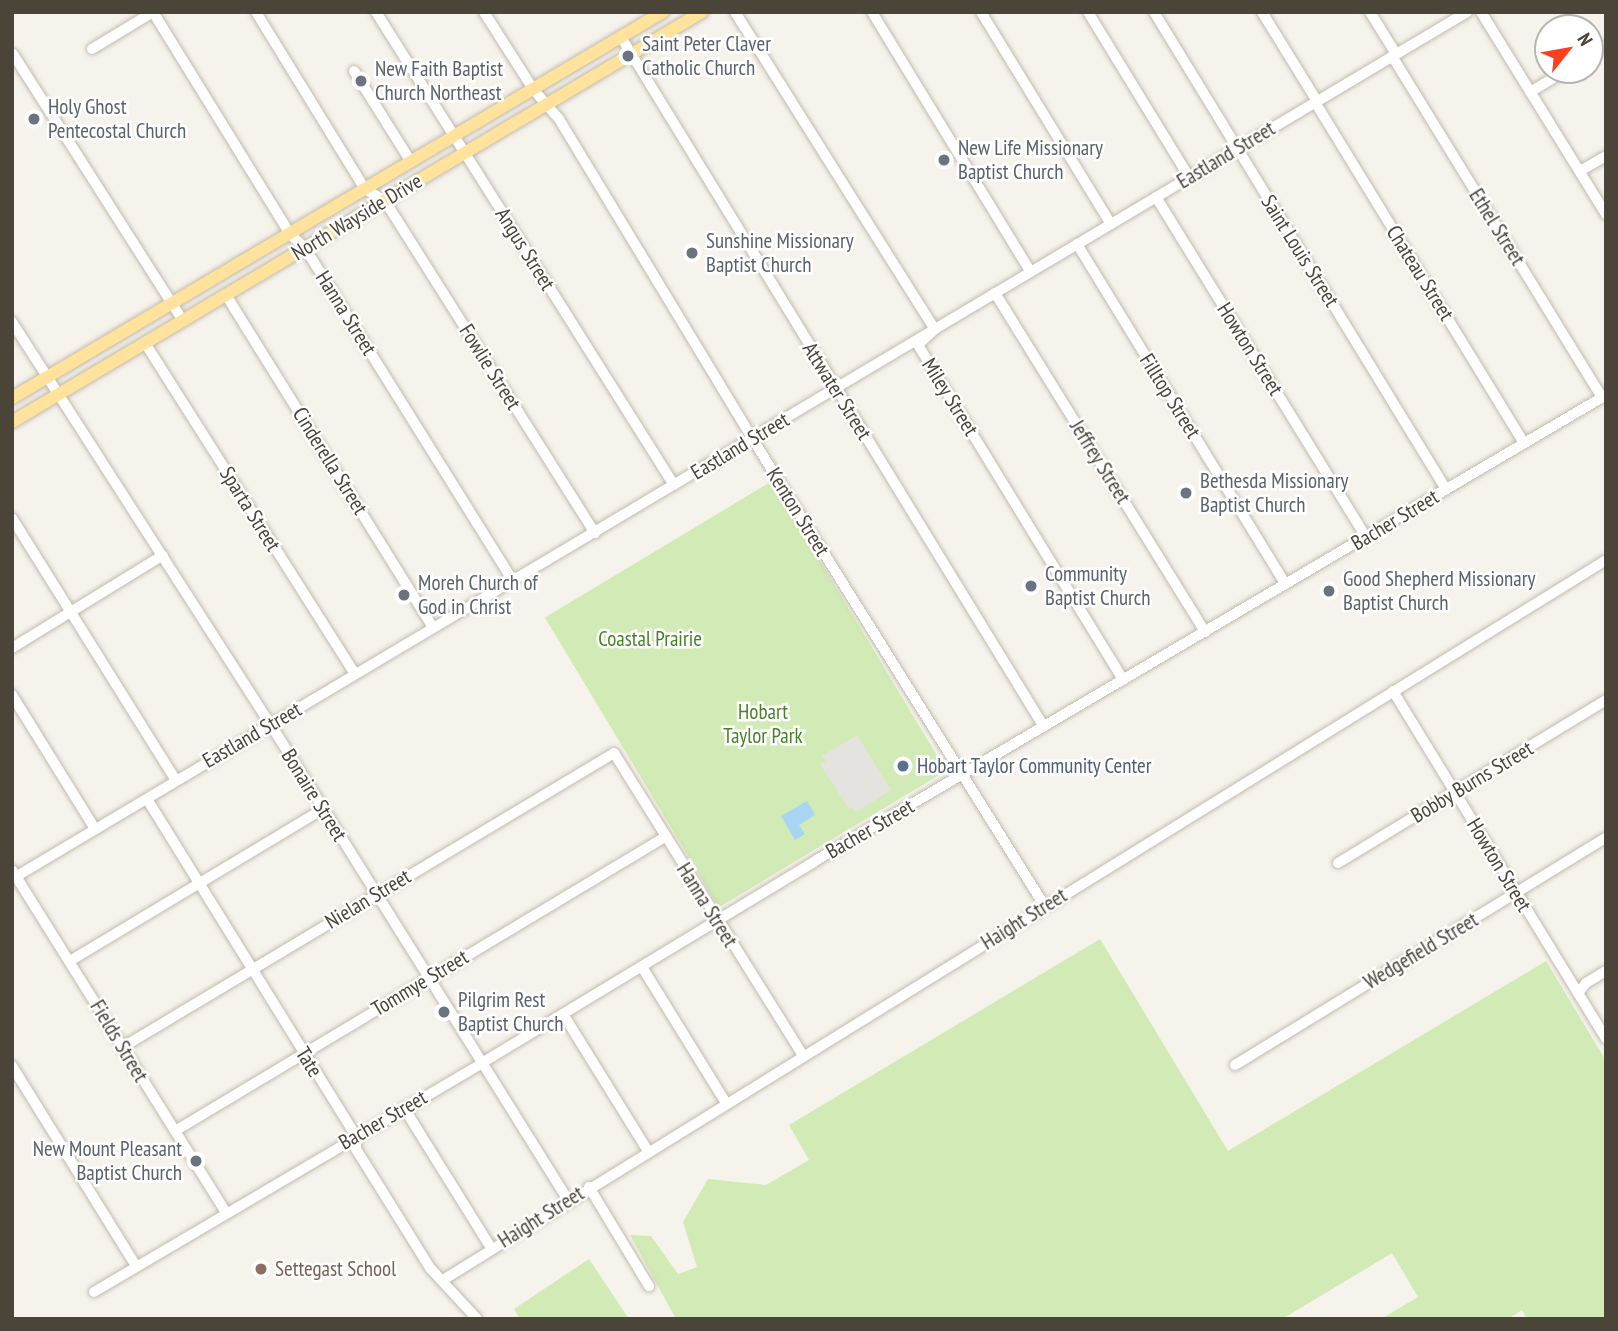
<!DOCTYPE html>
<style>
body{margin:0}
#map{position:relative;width:1618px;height:1331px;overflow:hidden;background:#f6f3ec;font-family:"PT Sans Narrow",sans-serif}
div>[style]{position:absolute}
.green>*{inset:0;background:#d2eab5;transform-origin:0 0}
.parking>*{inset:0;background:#e5e3e0}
.water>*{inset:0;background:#a9d4f2}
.roads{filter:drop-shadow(0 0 2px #c2bbae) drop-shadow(0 0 2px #c2bbae)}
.minor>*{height:10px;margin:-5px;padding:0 5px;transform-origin:5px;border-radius:5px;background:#fff}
.major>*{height:12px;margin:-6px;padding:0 6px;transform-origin:6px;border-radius:6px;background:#ffe39c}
.dots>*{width:19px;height:19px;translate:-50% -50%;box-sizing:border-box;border:4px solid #fff;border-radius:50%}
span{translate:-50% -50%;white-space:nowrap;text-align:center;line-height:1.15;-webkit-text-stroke:5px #fff;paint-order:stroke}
.worship-label{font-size:21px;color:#5b616d}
.left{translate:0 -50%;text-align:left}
.right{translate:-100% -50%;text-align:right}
.street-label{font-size:21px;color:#4b4439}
.park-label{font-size:21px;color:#4a7f2a}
.service-label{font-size:21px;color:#4e5e75}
.education-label{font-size:21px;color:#785e54}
.frame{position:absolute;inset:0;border:14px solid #4b4439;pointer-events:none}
.north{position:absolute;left:1534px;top:14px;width:70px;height:70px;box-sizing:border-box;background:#fff;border:2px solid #b7b4b0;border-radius:50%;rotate:59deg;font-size:19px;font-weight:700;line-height:28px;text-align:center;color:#4b4439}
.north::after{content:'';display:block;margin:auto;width:24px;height:32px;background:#fc3f1d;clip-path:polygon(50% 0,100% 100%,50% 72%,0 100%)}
</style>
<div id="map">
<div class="green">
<i style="left:772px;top:481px;width:338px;height:265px;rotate:59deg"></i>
<i style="clip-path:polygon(1100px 939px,1228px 1151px,1546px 961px,1606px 1061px,1606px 1319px,1527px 1319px,1522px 1310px,1508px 1319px,1381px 1319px,1418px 1297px,1392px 1253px,1282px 1319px,676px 1319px,630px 1235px,651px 1236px,678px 1274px,697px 1267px,683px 1222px,708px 1179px,766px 1185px,809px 1160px,789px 1125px)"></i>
<i style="clip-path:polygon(589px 1259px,629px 1319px,520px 1319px,514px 1309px)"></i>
</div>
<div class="parking">
<i style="clip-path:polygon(857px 735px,891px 790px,856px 812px,852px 807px,849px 809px,820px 764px,826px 761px,822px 756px)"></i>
</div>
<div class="water">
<i style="clip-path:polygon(807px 801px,815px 815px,799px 825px,805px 834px,795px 840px,781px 816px)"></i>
</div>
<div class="roads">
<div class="minor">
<i style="left:153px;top:12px;width:261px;rotate:58.3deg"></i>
<i style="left:290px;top:234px;width:21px;rotate:43deg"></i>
<i style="left:305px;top:248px;width:393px;rotate:58deg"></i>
<i style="left:256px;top:12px;width:208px;rotate:58.4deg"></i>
<i style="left:365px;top:189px;width:23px;rotate:31deg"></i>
<i style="left:385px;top:201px;width:393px;rotate:57.7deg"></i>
<i style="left:376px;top:12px;width:559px;rotate:57.79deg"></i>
<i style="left:484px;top:12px;width:91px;rotate:57.5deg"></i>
<i style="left:533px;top:89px;width:40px;rotate:49deg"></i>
<i style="left:559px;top:119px;width:373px;rotate:58.8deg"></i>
<i style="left:752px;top:438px;width:551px;rotate:57.98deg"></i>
<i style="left:735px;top:12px;width:375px;rotate:57.8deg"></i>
<i style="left:935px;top:329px;width:23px;rotate:137deg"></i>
<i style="left:918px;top:345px;width:393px;rotate:58.5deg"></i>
<i style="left:872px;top:12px;width:303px;rotate:58.6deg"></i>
<i style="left:981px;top:12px;width:249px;rotate:58.5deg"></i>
<i style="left:1088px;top:12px;width:193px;rotate:58.5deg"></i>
<i style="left:1154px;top:12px;width:559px;rotate:58.53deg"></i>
<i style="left:1262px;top:12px;width:105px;rotate:58.3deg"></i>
<i style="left:1370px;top:12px;width:49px;rotate:58.2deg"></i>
<i style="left:1481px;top:12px;width:238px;rotate:58.3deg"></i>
<i style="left:621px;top:37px;width:809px;rotate:58.49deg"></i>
<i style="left:92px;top:49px;width:71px;rotate:-31.2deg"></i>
<i style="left:13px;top:54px;width:317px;rotate:57.5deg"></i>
<i style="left:1392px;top:56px;width:401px;rotate:58.4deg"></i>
<i style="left:1590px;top:56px;width:19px;rotate:-32deg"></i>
<i style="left:354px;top:71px;width:107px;rotate:57.9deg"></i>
<i style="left:1530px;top:92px;width:43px;rotate:-30.7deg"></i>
<i style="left:1315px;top:102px;width:400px;rotate:58.5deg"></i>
<i style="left:1580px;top:171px;width:30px;rotate:-30deg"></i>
<i style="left:1156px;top:197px;width:400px;rotate:58.3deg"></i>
<i style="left:1077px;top:244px;width:399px;rotate:58.5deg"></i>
<i style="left:995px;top:293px;width:399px;rotate:58.2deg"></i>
<i style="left:226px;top:295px;width:391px;rotate:58.1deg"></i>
<i style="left:12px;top:322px;width:479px;rotate:57.3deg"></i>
<i style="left:271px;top:725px;width:560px;rotate:57.98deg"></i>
<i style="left:145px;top:343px;width:392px;rotate:57.6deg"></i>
<i style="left:12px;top:518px;width:309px;rotate:58deg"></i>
<i style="left:12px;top:648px;width:177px;rotate:-31.6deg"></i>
<i style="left:1393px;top:691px;width:407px;rotate:58.5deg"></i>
<i style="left:12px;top:695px;width:158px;rotate:58.2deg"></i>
<i style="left:147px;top:799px;width:397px;rotate:58.2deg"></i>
<i style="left:356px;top:1136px;width:13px;rotate:90deg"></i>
<i style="left:356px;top:1149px;width:140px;rotate:58.1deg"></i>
<i style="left:430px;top:1268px;width:69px;rotate:47.3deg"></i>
<i style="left:1338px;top:863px;width:314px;rotate:-31.3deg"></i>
<i style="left:12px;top:870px;width:404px;rotate:58deg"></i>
<i style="left:12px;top:879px;width:1694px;rotate:-30.79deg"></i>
<i style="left:70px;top:961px;width:295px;rotate:-31deg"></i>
<i style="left:642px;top:967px;width:160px;rotate:58.3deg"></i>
<i style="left:1578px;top:993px;width:13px;rotate:-51deg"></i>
<i style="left:1586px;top:983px;width:23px;rotate:-31deg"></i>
<i style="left:563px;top:1014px;width:161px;rotate:58.2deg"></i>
<i style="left:123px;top:1047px;width:572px;rotate:-30.91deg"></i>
<i style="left:614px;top:753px;width:356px;rotate:58deg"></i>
<i style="left:1235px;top:1065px;width:435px;rotate:-31.5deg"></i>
<i style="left:12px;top:1066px;width:235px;rotate:58.2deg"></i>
<i style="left:404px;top:1108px;width:165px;rotate:58.1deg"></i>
<i style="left:175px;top:1131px;width:571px;rotate:-30.96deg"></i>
<i style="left:589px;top:1187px;width:116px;rotate:58.8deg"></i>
<i style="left:443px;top:1280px;width:1368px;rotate:-31.76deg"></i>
<i style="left:94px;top:1292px;width:451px;rotate:-30.5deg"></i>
<i style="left:482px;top:1063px;width:389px;rotate:-31.2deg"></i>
<i style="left:815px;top:861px;width:918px;rotate:-30.5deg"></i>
</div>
<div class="major">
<i style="left:12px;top:398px;width:757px;rotate:-30.67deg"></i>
<i style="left:12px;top:422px;width:803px;rotate:-30.72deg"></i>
</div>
</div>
<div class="dots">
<i style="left:628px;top:56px;background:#6b7280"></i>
<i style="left:361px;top:81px;background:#6b7280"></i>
<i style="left:34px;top:119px;background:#6b7280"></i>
<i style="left:944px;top:160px;background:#6b7280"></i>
<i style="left:692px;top:253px;background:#6b7280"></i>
<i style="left:1186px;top:493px;background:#6b7280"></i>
<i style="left:1031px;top:586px;background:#6b7280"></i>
<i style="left:1329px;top:591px;background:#6b7280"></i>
<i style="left:404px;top:595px;background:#6b7280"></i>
<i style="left:903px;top:766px;background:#5c6f8a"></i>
<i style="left:444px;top:1012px;background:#6b7280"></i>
<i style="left:196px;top:1161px;background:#6b7280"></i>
<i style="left:261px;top:1269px;background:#8d6e63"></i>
</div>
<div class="worship-label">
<span class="left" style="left:642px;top:56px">Saint Peter Claver<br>Catholic Church</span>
<span class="left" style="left:375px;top:81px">New Faith Baptist<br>Church Northeast</span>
<span class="left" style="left:48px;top:119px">Holy Ghost<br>Pentecostal Church</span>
<span class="left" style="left:958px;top:160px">New Life Missionary<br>Baptist Church</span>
<span class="left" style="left:706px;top:253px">Sunshine Missionary<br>Baptist Church</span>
<span class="left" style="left:1200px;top:493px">Bethesda Missionary<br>Baptist Church</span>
<span class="left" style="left:1045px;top:586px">Community<br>Baptist Church</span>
<span class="left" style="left:1343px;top:591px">Good Shepherd Missionary<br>Baptist Church</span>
<span class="left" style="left:418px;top:595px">Moreh Church of<br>God in Christ</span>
<span class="left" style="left:458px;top:1012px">Pilgrim Rest<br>Baptist Church</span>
<span class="right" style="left:182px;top:1161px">New Mount Pleasant<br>Baptist Church</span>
</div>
<div class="street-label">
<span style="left:1226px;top:155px;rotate:-31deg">Eastland Street</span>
<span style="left:357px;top:217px;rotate:-31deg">North Wayside Drive</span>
<span style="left:1497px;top:227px;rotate:58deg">Ethel Street</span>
<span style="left:525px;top:249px;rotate:58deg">Angus Street</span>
<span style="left:1300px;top:251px;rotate:58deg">Saint Louis Street</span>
<span style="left:1420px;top:273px;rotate:58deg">Chateau Street</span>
<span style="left:346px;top:313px;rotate:58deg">Hanna Street</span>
<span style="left:1250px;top:349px;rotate:58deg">Howton Street</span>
<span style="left:490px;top:367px;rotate:58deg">Fowlie Street</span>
<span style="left:837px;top:391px;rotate:58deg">Attwater Street</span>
<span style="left:1170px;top:396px;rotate:58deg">Filltop Street</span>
<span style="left:950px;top:397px;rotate:58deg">Miley Street</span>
<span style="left:740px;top:446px;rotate:-31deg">Eastland Street</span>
<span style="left:330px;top:461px;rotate:58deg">Cinderella Street</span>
<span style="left:1100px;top:462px;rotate:58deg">Jeffrey Street</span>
<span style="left:250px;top:509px;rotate:58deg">Sparta Street</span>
<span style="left:798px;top:512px;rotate:58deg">Kenton Street</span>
<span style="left:1395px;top:520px;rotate:-31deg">Bacher Street</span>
<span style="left:252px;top:735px;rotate:-30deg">Eastland Street</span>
<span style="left:1472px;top:782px;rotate:-31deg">Bobby Burns Street</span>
<span style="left:314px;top:795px;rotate:58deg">Bonaire Street</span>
<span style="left:870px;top:829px;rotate:-30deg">Bacher Street</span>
<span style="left:1499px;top:865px;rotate:59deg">Howton Street</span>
<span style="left:368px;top:899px;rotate:-31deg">Nielan Street</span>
<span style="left:707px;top:905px;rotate:58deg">Hanna Street</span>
<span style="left:1024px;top:919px;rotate:-32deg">Haight Street</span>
<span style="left:1421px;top:951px;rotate:-31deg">Wedgefield Street</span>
<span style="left:420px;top:983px;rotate:-31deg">Tommye Street</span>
<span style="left:119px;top:1041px;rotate:59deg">Fields Street</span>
<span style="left:309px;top:1062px;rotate:58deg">Tate</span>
<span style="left:383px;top:1120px;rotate:-30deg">Bacher Street</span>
<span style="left:541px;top:1217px;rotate:-32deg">Haight Street</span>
</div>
<div class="park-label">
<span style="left:650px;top:639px">Coastal Prairie</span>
<span style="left:763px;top:724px">Hobart<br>Taylor Park</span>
</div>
<div class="service-label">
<span class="left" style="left:917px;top:766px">Hobart Taylor Community Center</span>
</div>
<div class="education-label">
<span class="left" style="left:275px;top:1269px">Settegast School</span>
</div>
<div class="frame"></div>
<div class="north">N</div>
</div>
